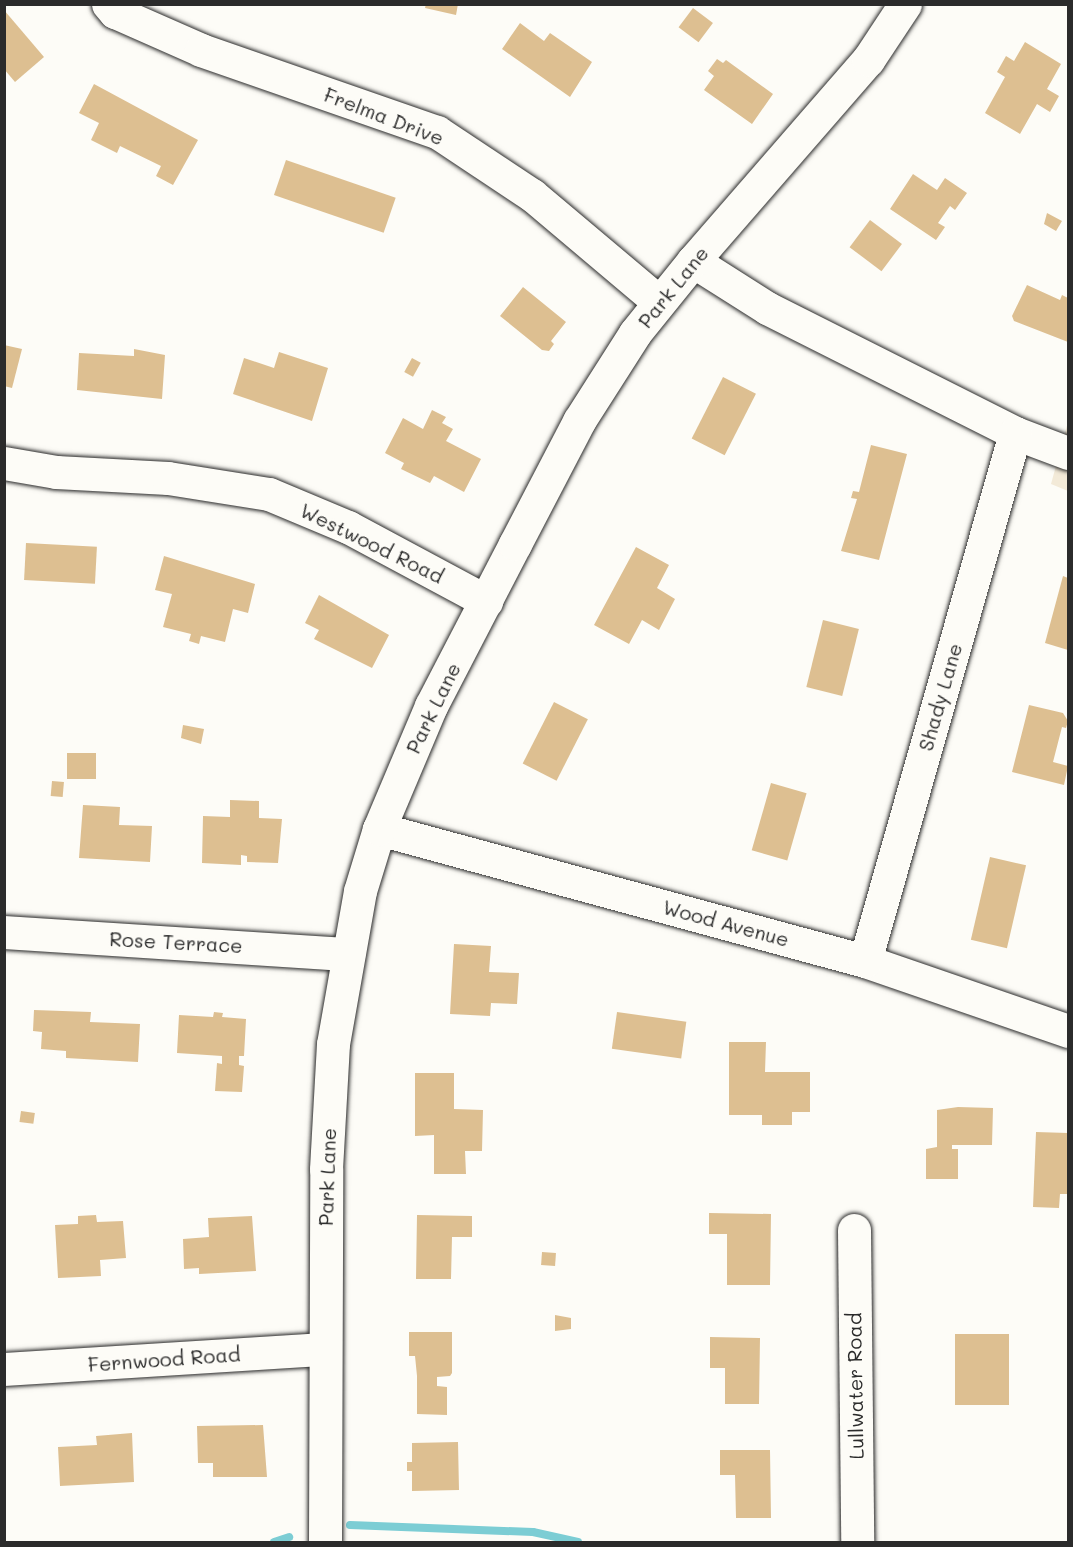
<!DOCTYPE html>
<style>
body{margin:0}
#map{position:relative;width:1073px;height:1547px;overflow:hidden;background:#fdfcf7;font-family:Mali,sans-serif}
div>[style]{position:absolute}
.built>*{inset:0;background:#f3ead8}
.stream>*{height:8px;margin:-4px;padding:0 4px;transform-origin:4px;border-radius:4px;background:#7ccdd4}
.building>*{inset:0;background:#ddbf91;transform-origin:0 0}
.roads{filter:drop-shadow(0 0 2px #2b2b2b) drop-shadow(0 0 2px #2b2b2b)}
.minor>*{height:33px;margin:-16.5px;padding:0 16.5px;transform-origin:16.5px;border-radius:16.5px;background:#fdfcf7}
span{translate:-50% -50%;white-space:nowrap;text-align:center;line-height:1.15;-webkit-text-stroke:4.5px #fdfcf7;paint-order:stroke}
.street-label{font-size:20px;color:#2b2b2b}
.frame{position:absolute;inset:0;border:6px solid #2b2b2b;pointer-events:none}
</style>
<div id="map">
<div class="built">
<i style="clip-path:polygon(1068px 422px,1068px 491px,1051px 484px)"></i>
</div>
<div class="stream">
<i style="left:350px;top:1525px;width:183px;rotate:2.2deg"></i>
<i style="left:533px;top:1532px;width:46px;rotate:12.5deg"></i>
<i style="left:274px;top:1542px;width:16px;rotate:-18deg"></i>
</div>
<div class="building">
<i style="clip-path:polygon(426px 4px,458px 4px,456px 15px,425px 8px)"></i>
<i style="left:693px;top:8px;width:25px;height:24px;rotate:37deg"></i>
<i style="clip-path:polygon(4px 10px,44px 57px,15px 82px,4px 69px)"></i>
<i style="clip-path:polygon(520px 23px,544px 41px,550px 33px,592px 62px,570px 97px,502px 49px)"></i>
<i style="clip-path:polygon(1025px 42px,1061px 64px,1047px 89px,1059px 96px,1050px 112px,1037px 104px,1020px 134px,985px 113px,1005px 77px,997px 72px,1006px 56px,1014px 61px)"></i>
<i style="clip-path:polygon(717px 59px,723px 63px,726px 60px,773px 94px,752px 124px,704px 90px,714px 76px,708px 71px)"></i>
<i style="clip-path:polygon(94px 84px,198px 140px,173px 185px,156px 176px,161px 166px,120px 146px,117px 153px,91px 140px,99px 123px,79px 113px)"></i>
<i style="left:286px;top:160px;width:116px;height:37px;rotate:19deg"></i>
<i style="clip-path:polygon(913px 174px,937px 190px,945px 178px,967px 193px,955px 210px,950px 206px,938px 223px,945px 227px,936px 240px,890px 209px)"></i>
<i style="clip-path:polygon(1047px 213px,1062px 221px,1056px 231px,1044px 224px)"></i>
<i style="left:870px;top:220px;width:40px;height:34px;rotate:37deg"></i>
<i style="clip-path:polygon(1027px 285px,1060px 300px,1062px 295px,1068px 298px,1068px 342px,1014px 321px,1012px 316px)"></i>
<i style="clip-path:polygon(523px 287px,566px 322px,551px 341px,554px 344px,549px 351px,542px 350px,500px 316px)"></i>
<i style="clip-path:polygon(4px 345px,22px 349px,12px 388px,4px 386px)"></i>
<i style="clip-path:polygon(134px 349px,165px 355px,162px 399px,77px 390px,79px 353px,134px 356px)"></i>
<i style="clip-path:polygon(279px 352px,328px 368px,312px 421px,233px 394px,244px 358px,274px 368px)"></i>
<i style="left:412px;top:358px;width:10px;height:16px;rotate:29deg"></i>
<i style="left:723px;top:377px;width:37px;height:69px;rotate:27deg"></i>
<i style="clip-path:polygon(432px 410px,446px 417px,442px 423px,453px 429px,446px 441px,481px 459px,464px 492px,434px 476px,430px 483px,401px 469px,404px 463px,385px 453px,403px 418px,423px 429px)"></i>
<i style="clip-path:polygon(871px 445px,907px 454px,879px 560px,841px 551px,857px 499px,851px 498px,853px 491px,859px 492px)"></i>
<i style="left:26px;top:543px;width:71px;height:37px;rotate:3deg"></i>
<i style="clip-path:polygon(636px 547px,669px 565px,657px 588px,675px 599px,659px 630px,642px 620px,629px 644px,594px 625px)"></i>
<i style="clip-path:polygon(164px 556px,255px 584px,248px 613px,233px 609px,225px 642px,201px 636px,199px 644px,189px 641px,191px 634px,163px 627px,172px 594px,155px 590px)"></i>
<i style="clip-path:polygon(1063px 576px,1068px 578px,1068px 650px,1045px 643px)"></i>
<i style="clip-path:polygon(319px 595px,389px 635px,372px 668px,314px 639px,319px 630px,305px 623px)"></i>
<i style="left:823px;top:620px;width:37px;height:69px;rotate:14deg"></i>
<i style="left:554px;top:702px;width:38px;height:69px;rotate:27deg"></i>
<i style="clip-path:polygon(1029px 705px,1063px 713px,1068px 721px,1066px 728px,1062px 727px,1053px 762px,1068px 766px,1064px 785px,1012px 772px)"></i>
<i style="clip-path:polygon(183px 725px,204px 729px,201px 744px,181px 738px)"></i>
<i style="left:67px;top:753px;width:29px;height:26px"></i>
<i style="left:52px;top:781px;width:12px;height:15px;rotate:5deg"></i>
<i style="left:771px;top:783px;width:37px;height:70px;rotate:16deg"></i>
<i style="clip-path:polygon(230px 800px,259px 801px,259px 818px,282px 819px,278px 863px,247px 862px,247px 856px,241px 855px,241px 865px,202px 863px,203px 816px,230px 817px)"></i>
<i style="clip-path:polygon(83px 805px,120px 807px,119px 825px,152px 826px,150px 862px,79px 858px)"></i>
<i style="left:990px;top:857px;width:37px;height:85px;rotate:13deg"></i>
<i style="clip-path:polygon(454px 944px,491px 946px,489px 972px,519px 973px,517px 1004px,491px 1003px,490px 1016px,450px 1014px)"></i>
<i style="clip-path:polygon(34px 1010px,91px 1012px,90px 1022px,140px 1024px,138px 1062px,66px 1058px,66px 1051px,41px 1049px,42px 1032px,33px 1031px)"></i>
<i style="clip-path:polygon(214px 1012px,223px 1013px,222px 1017px,246px 1019px,244px 1056px,239px 1056px,239px 1065px,244px 1066px,242px 1092px,215px 1091px,217px 1063px,222px 1064px,222px 1056px,177px 1053px,179px 1015px,213px 1017px)"></i>
<i style="left:617px;top:1012px;width:70px;height:37px;rotate:8deg"></i>
<i style="clip-path:polygon(729px 1042px,766px 1042px,765px 1072px,810px 1072px,810px 1112px,792px 1112px,792px 1125px,762px 1125px,762px 1115px,729px 1115px)"></i>
<i style="clip-path:polygon(415px 1073px,454px 1073px,454px 1109px,483px 1110px,482px 1151px,465px 1151px,466px 1174px,434px 1174px,434px 1135px,415px 1136px)"></i>
<i style="clip-path:polygon(958px 1107px,993px 1108px,992px 1145px,952px 1145px,952px 1149px,958px 1149px,958px 1179px,926px 1179px,926px 1149px,937px 1147px,937px 1110px)"></i>
<i style="left:21px;top:1111px;width:14px;height:11px;rotate:8deg"></i>
<i style="clip-path:polygon(1036px 1132px,1068px 1133px,1068px 1194px,1060px 1194px,1059px 1208px,1033px 1207px)"></i>
<i style="clip-path:polygon(709px 1213px,771px 1214px,770px 1285px,727px 1285px,727px 1234px,709px 1234px)"></i>
<i style="clip-path:polygon(96px 1215px,97px 1222px,123px 1221px,126px 1258px,100px 1260px,101px 1276px,58px 1278px,55px 1225px,78px 1224px,78px 1216px)"></i>
<i style="clip-path:polygon(417px 1215px,472px 1216px,472px 1237px,452px 1237px,451px 1279px,416px 1279px)"></i>
<i style="clip-path:polygon(252px 1216px,256px 1271px,199px 1274px,199px 1268px,184px 1269px,183px 1239px,209px 1237px,208px 1218px)"></i>
<i style="left:542px;top:1252px;width:14px;height:13px;rotate:4deg"></i>
<i style="clip-path:polygon(555px 1315px,571px 1318px,571px 1329px,555px 1331px)"></i>
<i style="clip-path:polygon(409px 1332px,452px 1332px,452px 1373px,450px 1376px,437px 1377px,437px 1386px,447px 1387px,447px 1415px,417px 1414px,417px 1376px,415px 1356px,409px 1356px)"></i>
<i style="left:955px;top:1334px;width:54px;height:71px"></i>
<i style="clip-path:polygon(710px 1337px,760px 1338px,759px 1404px,725px 1404px,725px 1368px,710px 1368px)"></i>
<i style="clip-path:polygon(263px 1425px,267px 1477px,213px 1477px,213px 1463px,198px 1463px,197px 1426px)"></i>
<i style="clip-path:polygon(132px 1433px,134px 1482px,60px 1486px,58px 1447px,97px 1445px,96px 1436px)"></i>
<i style="clip-path:polygon(458px 1442px,459px 1490px,412px 1491px,412px 1471px,407px 1471px,407px 1462px,412px 1462px,412px 1443px)"></i>
<i style="clip-path:polygon(720px 1450px,770px 1450px,771px 1518px,736px 1518px,735px 1475px,720px 1475px)"></i>
</div>
<div class="roads">
<div class="minor">
<i style="left:108px;top:4px;width:11px;rotate:49deg"></i>
<i style="left:115px;top:12px;width:94px;rotate:23.8deg"></i>
<i style="left:201px;top:50px;width:250px;rotate:19.2deg"></i>
<i style="left:437px;top:132px;width:114px;rotate:33.6deg"></i>
<i style="left:532px;top:195px;width:165px;rotate:40.1deg"></i>
<i style="left:693px;top:261px;width:88px;rotate:32.4deg"></i>
<i style="left:767px;top:308px;width:278px;rotate:26.7deg"></i>
<i style="left:1015px;top:433px;width:57px;rotate:20.7deg"></i>
<i style="left:4px;top:463px;width:53px;rotate:9.8deg"></i>
<i style="left:56px;top:472px;width:112px;rotate:3.1deg"></i>
<i style="left:168px;top:478px;width:102px;rotate:9deg"></i>
<i style="left:269px;top:494px;width:86px;rotate:22.7deg"></i>
<i style="left:348px;top:527px;width:157px;rotate:28.2deg"></i>
<i style="left:379px;top:829px;width:504px;rotate:15.2deg"></i>
<i style="left:865px;top:961px;width:215px;rotate:19deg"></i>
<i style="left:4px;top:932px;width:345px;rotate:3.7deg"></i>
<i style="left:865px;top:961px;width:549px;rotate:-74.14deg"></i>
<i style="left:854px;top:1230px;width:312px;rotate:89.4deg"></i>
<i style="left:4px;top:1369px;width:320px;rotate:-3.6deg"></i>
<i style="left:325px;top:1542px;width:373px;rotate:-89.8deg"></i>
<i style="left:326px;top:1169px;width:125px;rotate:-86.8deg"></i>
<i style="left:333px;top:1044px;width:155px;rotate:-80deg"></i>
<i style="left:360px;top:891px;width:65px;rotate:-73deg"></i>
<i style="left:379px;top:829px;width:134px;rotate:-67.1deg"></i>
<i style="left:431px;top:706px;width:182px;rotate:-62.6deg"></i>
<i style="left:515px;top:544px;width:139px;rotate:-62.5deg"></i>
<i style="left:579px;top:421px;width:104px;rotate:-57.5deg"></i>
<i style="left:635px;top:333px;width:92px;rotate:-51.1deg"></i>
<i style="left:693px;top:261px;width:267px;rotate:-49deg"></i>
<i style="left:868px;top:60px;width:67px;rotate:-56.5deg"></i>
</div>
</div>
<div class="street-label">
<span style="left:384px;top:116px;rotate:21deg">Frelma Drive</span>
<span style="left:673px;top:287px;rotate:-51deg">Park Lane</span>
<span style="left:372px;top:543px;rotate:26deg">Westwood Road</span>
<span style="left:940px;top:697px;rotate:-74deg">Shady Lane</span>
<span style="left:433px;top:708px;rotate:-64deg">Park Lane</span>
<span style="left:726px;top:923px;rotate:15deg">Wood Avenue</span>
<span style="left:176px;top:942px;rotate:3deg">Rose Terrace</span>
<span style="left:327px;top:1177px;rotate:-88deg">Park Lane</span>
<span style="left:164px;top:1359px;rotate:-4deg">Fernwood Road</span>
<span style="left:855px;top:1386px;rotate:-91deg">Lullwater Road</span>
</div>
<div class="frame"></div>
</div>
